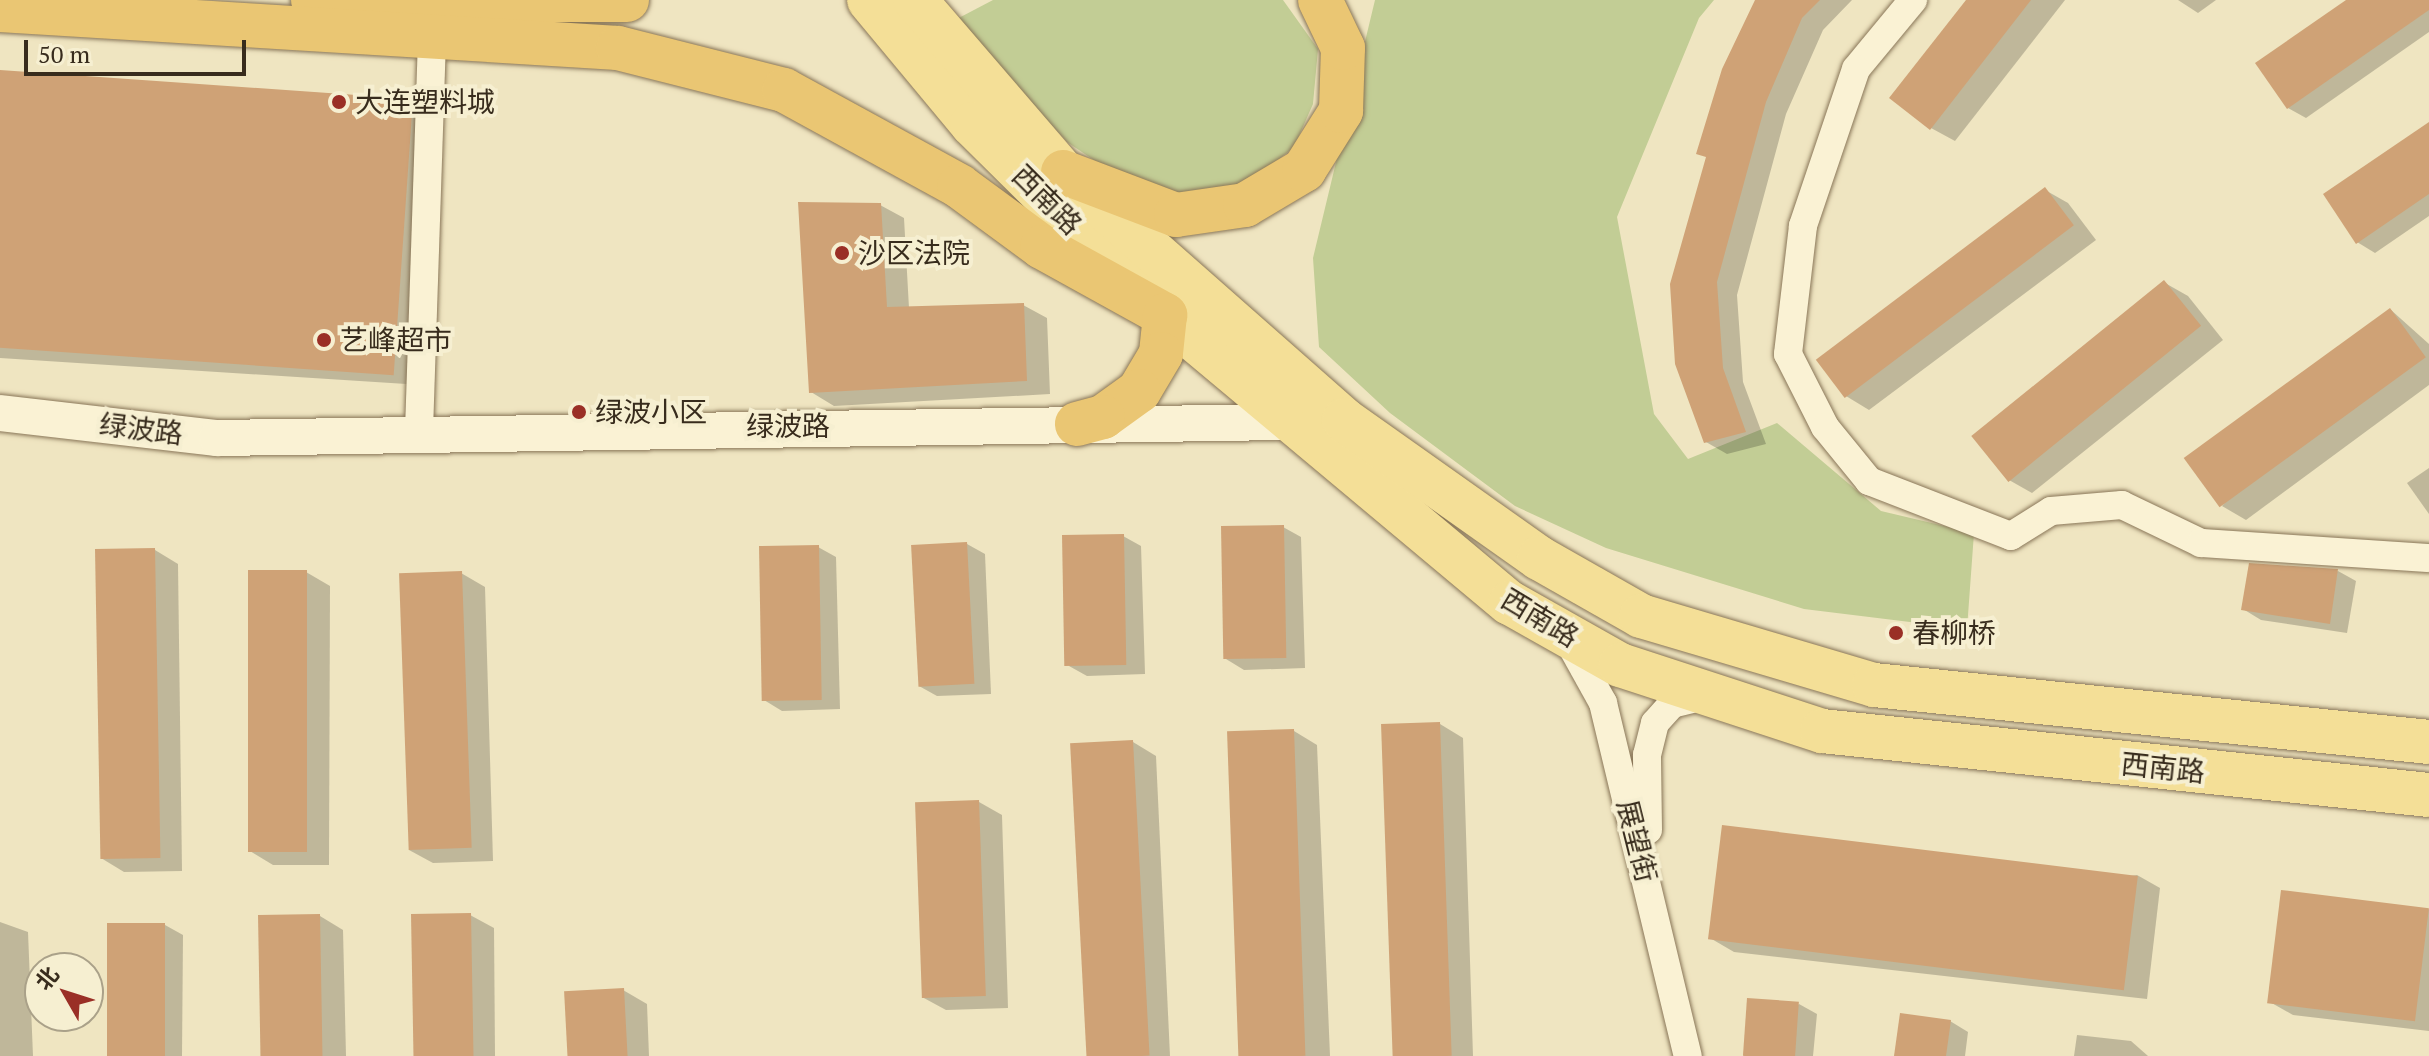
<!DOCTYPE html>
<meta charset="utf-8">
<style>
body{margin:0}
#map{position:relative;width:2429px;height:1056px;overflow:hidden;background:#efe5c1;font-family:"PT Serif","Noto Sans SC",serif}
div>[style]{position:absolute}
.green>*{inset:0;background:#c2cd95}
.shadow>*{inset:0;background:#0003}
.building>*{inset:0;background:#cfa276;transform-origin:0 0}
.roads{filter:drop-shadow(0 0 2px #897658) drop-shadow(0 0 2px #897658)}
.minor>*{height:28px;margin:-14px;padding:0 14px;transform-origin:14px;border-radius:14px;background:#faf2d4}
.tertiary>*{height:36px;margin:-18px;padding:0 18px;transform-origin:18px;border-radius:18px;background:#faf2d4}
.primary>*{height:44px;margin:-22px;padding:0 22px;transform-origin:22px;border-radius:22px;background:#f4df97}
.trunk>*{height:44px;margin:-22px;padding:0 22px;transform-origin:22px;border-radius:22px;background:#eac673}
.dots>*{width:22px;height:22px;translate:-50% -50%;box-sizing:border-box;border:4px solid #f6efd1;border-radius:50%}
span{translate:-50% -50%;white-space:nowrap;text-align:center;line-height:1.15;-webkit-text-stroke:8px #f6efd1;paint-order:stroke}
.poi-label{font-size:28px;color:#382c1d}
.left{translate:0 -50%;text-align:left}
.street-label{font-size:28px;color:#382c1d}
.north{position:absolute;left:24px;top:952px;width:80px;height:80px;box-sizing:border-box;background:#f6efd1;border:2px solid #aaa189;border-radius:50%;rotate:309deg;font-size:22px;font-weight:700;line-height:32px;text-align:center;color:#382c1d}
.north::after{content:'';display:block;margin:auto;width:28px;height:36px;background:#9a2f26;clip-path:polygon(50% 0,100% 100%,50% 72%,0 100%)}
.scale{position:absolute;left:24px;top:40px;width:222px;height:36px;box-sizing:border-box;border:4px solid #382c1d;border-top:0;padding-left:10px;font-size:24px;line-height:28px;white-space:nowrap;color:#382c1d;-webkit-text-stroke:6px #f6efd1;paint-order:stroke}
</style>
<div id="map">
<div class="green">
<i style="clip-path:polygon(993px 0,1283px 0,1318px 49px,1313px 104px,1294px 147px,1252px 181px,1194px 195px,1143px 193px,1067px 142px,953px 21px)"></i>
<i style="clip-path:polygon(1375px 0,1714px 0,1699px 18px,1617px 217px,1654px 414px,1688px 459px,1777px 423px,1881px 511px,1974px 533px,1967px 629px,1804px 609px,1606px 548px,1515px 506px,1390px 413px,1319px 347px,1313px 258px)"></i>
</div>
<div class="shadow">
<i style="clip-path:polygon(1757px 0,1852px 0,1823px 30px,1786px 114px,1737px 295px,1743px 382px,1766px 444px,1727px 454px,1706px 442px,1677px 364px)"></i>
<i style="clip-path:polygon(1968px 0,2065px 0,1955px 141px,1931px 128px)"></i>
<i style="clip-path:polygon(2178px 0,2216px 0,2198px 13px)"></i>
<i style="clip-path:polygon(2349px 0,2429px 0,2429px 32px,2306px 118px,2288px 108px)"></i>
<i style="clip-path:polygon(0 72px,412px 99px,436px 112px,422px 385px,0 358px)"></i>
<i style="clip-path:polygon(2429px 125px,2429px 216px,2375px 253px,2357px 242px)"></i>
<i style="clip-path:polygon(2045px 190px,2068px 203px,2096px 240px,1869px 410px,1846px 396px)"></i>
<i style="clip-path:polygon(880px 205px,904px 218px,909px 308px,1023px 305px,1047px 318px,1050px 394px,834px 406px,811px 392px)"></i>
<i style="clip-path:polygon(2165px 283px,2188px 296px,2223px 340px,2032px 493px,2009px 480px)"></i>
<i style="clip-path:polygon(2391px 310px,2429px 344px,2429px 385px,2246px 520px,2222px 506px)"></i>
<i style="clip-path:polygon(2429px 468px,2429px 514px,2407px 483px)"></i>
<i style="clip-path:polygon(1283px 527px,1301px 537px,1305px 668px,1244px 670px,1226px 659px)"></i>
<i style="clip-path:polygon(1123px 536px,1141px 546px,1145px 674px,1087px 676px,1069px 666px)"></i>
<i style="clip-path:polygon(967px 544px,985px 554px,991px 694px,937px 696px,919px 686px)"></i>
<i style="clip-path:polygon(818px 547px,836px 557px,840px 709px,782px 711px,764px 700px)"></i>
<i style="clip-path:polygon(155px 550px,178px 564px,182px 871px,124px 872px,101px 858px)"></i>
<i style="clip-path:polygon(2338px 571px,2356px 581px,2347px 633px,2261px 620px,2243px 609px)"></i>
<i style="clip-path:polygon(306px 572px,330px 586px,329px 865px,273px 865px,250px 851px)"></i>
<i style="clip-path:polygon(461px 573px,485px 587px,493px 861px,433px 863px,409px 850px)"></i>
<i style="clip-path:polygon(1440px 724px,1463px 738px,1473px 1056px,1393px 1056px)"></i>
<i style="clip-path:polygon(1294px 731px,1317px 745px,1330px 1056px,1242px 1056px)"></i>
<i style="clip-path:polygon(1133px 742px,1156px 756px,1170px 1056px,1087px 1056px)"></i>
<i style="clip-path:polygon(979px 802px,1002px 815px,1008px 1008px,946px 1010px,922px 997px)"></i>
<i style="clip-path:polygon(2137px 875px,2160px 888px,2147px 999px,1734px 952px,1710px 938px)"></i>
<i style="clip-path:polygon(2429px 909px,2429px 1031px,2293px 1015px,2270px 1002px)"></i>
<i style="clip-path:polygon(470px 915px,494px 928px,495px 1056px,415px 1056px)"></i>
<i style="clip-path:polygon(320px 916px,343px 930px,346px 1056px,263px 1056px)"></i>
<i style="clip-path:polygon(0 922px,28px 932px,33px 1056px,0 1056px)"></i>
<i style="clip-path:polygon(165px 925px,183px 935px,182px 1056px,108px 1056px)"></i>
<i style="clip-path:polygon(623px 990px,647px 1004px,649px 1056px,569px 1056px)"></i>
<i style="clip-path:polygon(1799px 1004px,1817px 1014px,1813px 1056px,1744px 1056px)"></i>
<i style="clip-path:polygon(1950px 1021px,1968px 1032px,1965px 1056px,1896px 1056px)"></i>
<i style="clip-path:polygon(2077px 1035px,2131px 1041px,2148px 1056px,2074px 1056px)"></i>
</div>
<div class="building">
<i style="clip-path:polygon(1755px 0,1820px 0,1802px 18px,1766px 102px,1717px 282px,1723px 368px,1746px 432px,1704px 443px,1675px 364px,1670px 284px,1706px 157px,1696px 154px,1722px 69px)"></i>
<i style="clip-path:polygon(1966px 0,2031px 0,1930px 130px,1889px 98px)"></i>
<i style="clip-path:polygon(2346px 0,2429px 0,2429px 10px,2287px 109px,2255px 63px)"></i>
<i style="left:0;top:70px;width:414px;height:277px;rotate:4deg"></i>
<i style="clip-path:polygon(2429px 122px,2429px 194px,2356px 244px,2323px 194px)"></i>
<i style="left:2045px;top:187px;width:48px;height:287px;rotate:53deg"></i>
<i style="clip-path:polygon(798px 202px,881px 203px,887px 307px,1024px 303px,1027px 381px,809px 393px)"></i>
<i style="left:2164px;top:280px;width:59px;height:248px;rotate:51deg"></i>
<i style="left:2390px;top:308px;width:61px;height:255px;rotate:54deg"></i>
<i style="left:1284px;top:525px;width:133px;height:63px;rotate:89deg"></i>
<i style="left:1124px;top:534px;width:131px;height:62px;rotate:89deg"></i>
<i style="left:967px;top:542px;width:142px;height:56px;rotate:87deg"></i>
<i style="left:819px;top:545px;width:155px;height:60px;rotate:89deg"></i>
<i style="left:155px;top:548px;width:310px;height:60px;rotate:89deg"></i>
<i style="clip-path:polygon(2249px 563px,2338px 569px,2330px 624px,2241px 610px)"></i>
<i style="left:248px;top:570px;width:59px;height:282px"></i>
<i style="left:462px;top:571px;width:277px;height:63px;rotate:88deg"></i>
<i style="left:1440px;top:722px;width:334px;height:59px;rotate:88deg"></i>
<i style="left:1294px;top:729px;width:327px;height:67px;rotate:88deg"></i>
<i style="left:1133px;top:740px;width:316px;height:63px;rotate:87deg"></i>
<i style="left:979px;top:800px;width:196px;height:64px;rotate:88deg"></i>
<i style="left:1722px;top:825px;width:419px;height:115px;rotate:7deg"></i>
<i style="left:2281px;top:890px;width:149px;height:114px;rotate:7deg"></i>
<i style="left:471px;top:913px;width:143px;height:60px;rotate:89deg"></i>
<i style="left:320px;top:914px;width:142px;height:62px;rotate:89deg"></i>
<i style="left:107px;top:923px;width:58px;height:133px"></i>
<i style="left:624px;top:988px;width:68px;height:60px;rotate:87deg"></i>
<i style="left:1747px;top:998px;width:52px;height:58px;rotate:4deg"></i>
<i style="clip-path:polygon(1900px 1013px,1951px 1020px,1946px 1056px,1894px 1056px)"></i>
</div>
<div class="roads">
<div class="minor">
<i style="left:1913px;top:0;width:89px;rotate:129.6deg"></i>
<i style="left:1856px;top:69px;width:166px;rotate:108.7deg"></i>
<i style="left:1803px;top:226px;width:129px;rotate:96.7deg"></i>
<i style="left:1788px;top:354px;width:82px;rotate:63.1deg"></i>
<i style="left:1825px;top:427px;width:70px;rotate:50.8deg"></i>
<i style="left:1869px;top:481px;width:152px;rotate:21.2deg"></i>
<i style="left:2011px;top:536px;width:47px;rotate:-32deg"></i>
<i style="left:2051px;top:511px;width:71px;rotate:-4.8deg"></i>
<i style="left:2122px;top:505px;width:88px;rotate:25.7deg"></i>
<i style="left:2201px;top:543px;width:228px;rotate:3.8deg"></i>
<i style="left:419px;top:431px;width:392px;rotate:-88.1deg"></i>
<i style="left:1568px;top:640px;width:72px;rotate:60.9deg"></i>
<i style="left:1603px;top:703px;width:363px;rotate:76.5deg"></i>
<i style="left:1648px;top:830px;width:75px;rotate:-90.8deg"></i>
<i style="left:1647px;top:755px;width:33px;rotate:-76deg"></i>
<i style="left:1655px;top:723px;width:25px;rotate:-48deg"></i>
<i style="left:1672px;top:704px;width:37px;rotate:-14deg"></i>
</div>
<div class="tertiary">
<i style="left:0;top:413px;width:218px;rotate:6.6deg"></i>
<i style="left:217px;top:438px;width:1072px;rotate:-0.86deg"></i>
</div>
<div class="primary">
<i style="left:869px;top:0;width:161px;rotate:50.3deg"></i>
<i style="left:972px;top:124px;width:272px;rotate:44.7deg"></i>
<i style="left:1165px;top:315px;width:449px;rotate:39.9deg"></i>
<i style="left:1510px;top:603px;width:126px;rotate:29.4deg"></i>
<i style="left:1620px;top:665px;width:213px;rotate:18.1deg"></i>
<i style="left:1822px;top:731px;width:610px;rotate:6.02deg"></i>
<i style="left:915px;top:0;width:227px;rotate:49.3deg"></i>
<i style="left:1063px;top:172px;width:375px;rotate:41.4deg"></i>
<i style="left:1344px;top:420px;width:239px;rotate:35.3deg"></i>
<i style="left:1539px;top:558px;width:117px;rotate:29.6deg"></i>
<i style="left:1641px;top:616px;width:243px;rotate:16.5deg"></i>
<i style="left:1874px;top:685px;width:558px;rotate:5.86deg"></i>
</div>
<div class="trunk">
<i style="left:313px;top:0;width:314px"></i>
<i style="left:0;top:10px;width:619px;rotate:3.52deg"></i>
<i style="left:618px;top:48px;width:171px;rotate:14.2deg"></i>
<i style="left:784px;top:90px;width:200px;rotate:28.7deg"></i>
<i style="left:959px;top:186px;width:103px;rotate:36.3deg"></i>
<i style="left:1042px;top:247px;width:141px;rotate:28.9deg"></i>
<i style="left:1165px;top:315px;width:39px;rotate:96deg"></i>
<i style="left:1161px;top:354px;width:43px;rotate:120.7deg"></i>
<i style="left:1139px;top:391px;width:44px;rotate:144.2deg"></i>
<i style="left:1103px;top:417px;width:27px;rotate:165deg"></i>
<i style="left:1063px;top:172px;width:121px;rotate:20.8deg"></i>
<i style="left:1176px;top:215px;width:70px;rotate:-8.2deg"></i>
<i style="left:1245px;top:205px;width:69px;rotate:-30.7deg"></i>
<i style="left:1304px;top:170px;width:70px;rotate:-57.9deg"></i>
<i style="left:1341px;top:111px;width:63px;rotate:-88.2deg"></i>
<i style="left:1343px;top:48px;width:53px;rotate:-115.6deg"></i>
</div>
</div>
<div class="dots">
<i style="left:339px;top:102px;background:#9a2f26"></i>
<i style="left:842px;top:253px;background:#9a2f26"></i>
<i style="left:324px;top:340px;background:#9a2f26"></i>
<i style="left:579px;top:412px;background:#9a2f26"></i>
<i style="left:1896px;top:633px;background:#9a2f26"></i>
</div>
<div class="poi-label">
<span class="left" style="left:355px;top:102px">大连塑料城</span>
<span class="left" style="left:858px;top:253px">沙区法院</span>
<span class="left" style="left:340px;top:340px">艺峰超市</span>
<span class="left" style="left:595px;top:412px">绿波小区</span>
<span class="left" style="left:1912px;top:633px">春柳桥</span>
</div>
<div class="street-label">
<span style="left:1047px;top:200px;rotate:45deg">西南路</span>
<span style="left:788px;top:426px">绿波路</span>
<span style="left:141px;top:429px;rotate:7deg">绿波路</span>
<span style="left:1540px;top:618px;rotate:31deg">西南路</span>
<span style="left:2163px;top:768px;rotate:6deg">西南路</span>
<span style="left:1637px;top:841px;rotate:76deg">展望街</span>
</div>
<div class="north">北</div>
<div class="scale">50 m</div>
</div>
